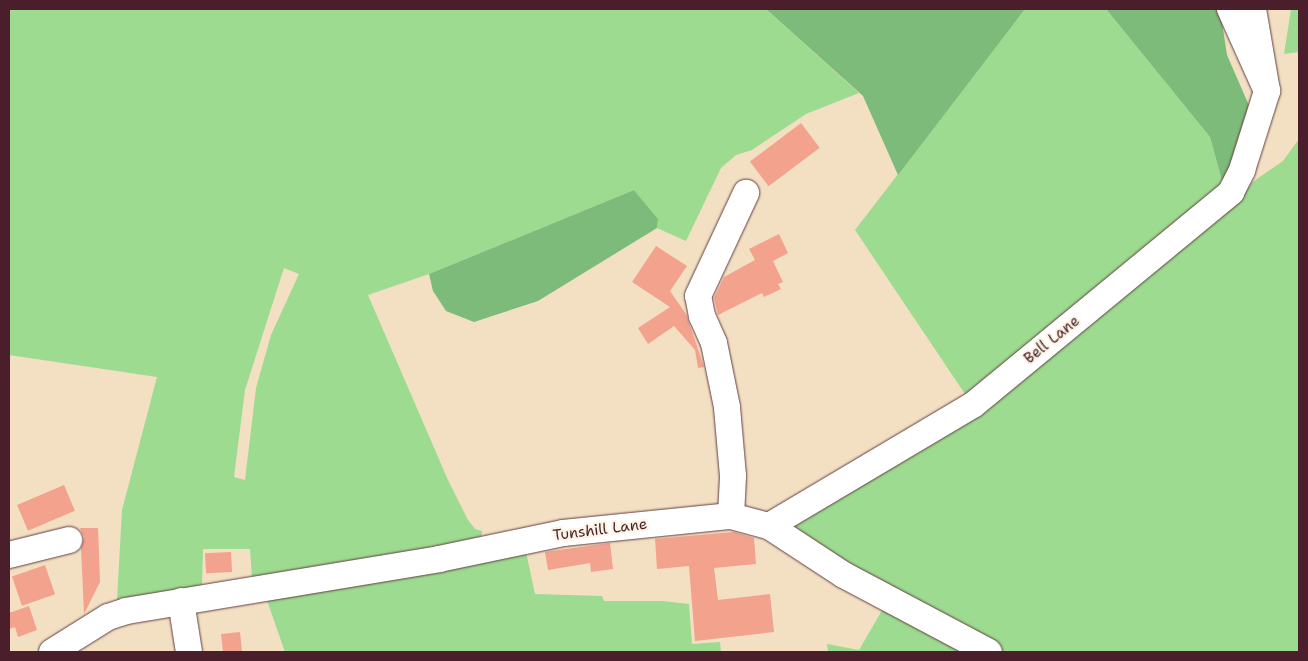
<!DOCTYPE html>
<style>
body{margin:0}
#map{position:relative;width:1308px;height:661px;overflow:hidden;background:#f3e0c3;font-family:"Shantell Sans",sans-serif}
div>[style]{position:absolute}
.green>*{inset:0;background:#9cdb90}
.forest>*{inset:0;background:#7dbb7a}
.building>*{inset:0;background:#f2a28d;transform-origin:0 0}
.roads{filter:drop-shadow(0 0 1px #633c42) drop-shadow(0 0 1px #633c42)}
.minor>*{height:26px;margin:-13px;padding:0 13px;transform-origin:13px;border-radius:13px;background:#fff}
span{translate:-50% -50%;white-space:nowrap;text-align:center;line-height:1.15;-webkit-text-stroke:4.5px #fcf5e5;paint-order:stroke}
.street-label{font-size:15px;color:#4a1f2b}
.frame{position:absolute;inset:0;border:10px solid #4a1f2b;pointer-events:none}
</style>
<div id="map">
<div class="green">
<i style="clip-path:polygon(evenodd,9px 9px,766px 9px,859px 93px,806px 114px,752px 150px,736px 155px,721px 168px,686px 241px,657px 228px,658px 219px,634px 190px,429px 274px,368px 295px,448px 480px,468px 520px,475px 529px,482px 531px,481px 543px,252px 579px,250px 549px,203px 549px,202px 586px,117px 600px,122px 510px,157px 377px,9px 355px,9px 9px,284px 268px,299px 274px,271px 335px,256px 388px,245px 480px,234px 477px,245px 390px,284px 268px)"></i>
<i style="clip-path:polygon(1025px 9px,1106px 9px,1210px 137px,1224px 188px,967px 397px,855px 230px)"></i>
<i style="clip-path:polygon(1291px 9px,1299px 9px,1299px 52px,1284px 54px)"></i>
<i style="clip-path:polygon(1299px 139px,1299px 652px,1005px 652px,955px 628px,801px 537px,795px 525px,1195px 234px,1254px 181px,1283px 161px)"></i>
<i style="clip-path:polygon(526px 552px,535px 594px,602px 596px,604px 601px,662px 601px,689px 604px,692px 644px,720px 642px,721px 652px,285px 652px,265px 595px)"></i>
<i style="clip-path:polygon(884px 607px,968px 652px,828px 652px,827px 644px,859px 650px)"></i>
</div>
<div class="forest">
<i style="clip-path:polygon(766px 9px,1025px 9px,898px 175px,863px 96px)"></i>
<i style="clip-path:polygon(1106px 9px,1220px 9px,1227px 55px,1251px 110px,1224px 188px,1210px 137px)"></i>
<i style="clip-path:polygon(634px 190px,658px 219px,657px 228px,538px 301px,474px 322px,446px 311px,433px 291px,429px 274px)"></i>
</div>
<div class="building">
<i style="left:801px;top:123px;width:31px;height:64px;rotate:53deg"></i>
<i style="clip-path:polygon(779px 234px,788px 253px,773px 261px,783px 282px,778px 284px,781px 289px,764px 297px,762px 293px,718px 315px,714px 298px,724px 277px,755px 260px,749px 249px)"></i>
<i style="clip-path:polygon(656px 246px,687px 266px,670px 291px,686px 314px,704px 367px,698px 368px,695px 350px,674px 326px,648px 344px,638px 328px,670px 307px,632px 282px)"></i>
<i style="left:64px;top:485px;width:28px;height:51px;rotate:67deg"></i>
<i style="clip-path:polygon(80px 528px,98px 528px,100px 582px,84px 614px,81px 548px,84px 537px)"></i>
<i style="clip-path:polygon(734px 532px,754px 538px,756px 564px,714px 568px,718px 600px,770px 594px,774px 632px,695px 641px,689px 566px,657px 569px,655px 539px)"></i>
<i style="clip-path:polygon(610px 543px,613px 569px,591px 572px,590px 563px,548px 570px,545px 552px)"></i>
<i style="left:231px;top:552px;width:20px;height:26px;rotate:87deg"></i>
<i style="left:45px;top:565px;width:31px;height:35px;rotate:71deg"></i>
<i style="clip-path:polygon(29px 606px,37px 630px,18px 637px,15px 627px,9px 629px,9px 613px)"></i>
<i style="left:240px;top:632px;width:20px;height:19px;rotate:84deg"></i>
</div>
<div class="roads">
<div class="minor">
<i style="left:1230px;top:9px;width:90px;rotate:65.7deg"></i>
<i style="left:1267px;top:91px;width:83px;rotate:-99.7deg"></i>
<i style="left:731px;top:516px;width:40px;rotate:-87.1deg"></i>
<i style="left:733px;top:476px;width:69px;rotate:-95deg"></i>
<i style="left:727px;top:407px;width:65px;rotate:-101.5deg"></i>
<i style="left:714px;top:343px;width:30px;rotate:-114deg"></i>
<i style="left:702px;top:316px;width:20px;rotate:-101deg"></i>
<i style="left:698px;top:296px;width:114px;rotate:-65deg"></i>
<i style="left:769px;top:526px;width:237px;rotate:-30.7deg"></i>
<i style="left:973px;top:405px;width:335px;rotate:-39.5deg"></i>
<i style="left:1231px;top:192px;width:25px;rotate:-63deg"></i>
<i style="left:1242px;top:170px;width:83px;rotate:-72.4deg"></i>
<i style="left:9px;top:555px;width:62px;rotate:-14deg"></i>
<i style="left:181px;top:601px;width:52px;rotate:81.1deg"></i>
<i style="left:52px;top:652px;width:66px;rotate:-32deg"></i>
<i style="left:108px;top:617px;width:19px;rotate:-18deg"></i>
<i style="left:126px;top:611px;width:317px;rotate:-9.4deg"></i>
<i style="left:439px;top:559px;width:127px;rotate:-11.8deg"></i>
<i style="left:563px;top:533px;width:169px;rotate:-5.8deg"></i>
<i style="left:731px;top:516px;width:39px;rotate:15deg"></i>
<i style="left:769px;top:526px;width:90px;rotate:33.2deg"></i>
<i style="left:844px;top:575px;width:164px;rotate:28deg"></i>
</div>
</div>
<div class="street-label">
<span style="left:1052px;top:340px;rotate:-39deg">Bell Lane</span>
<span style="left:600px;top:530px;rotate:-7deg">Tunshill Lane</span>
</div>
<div class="frame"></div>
</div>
